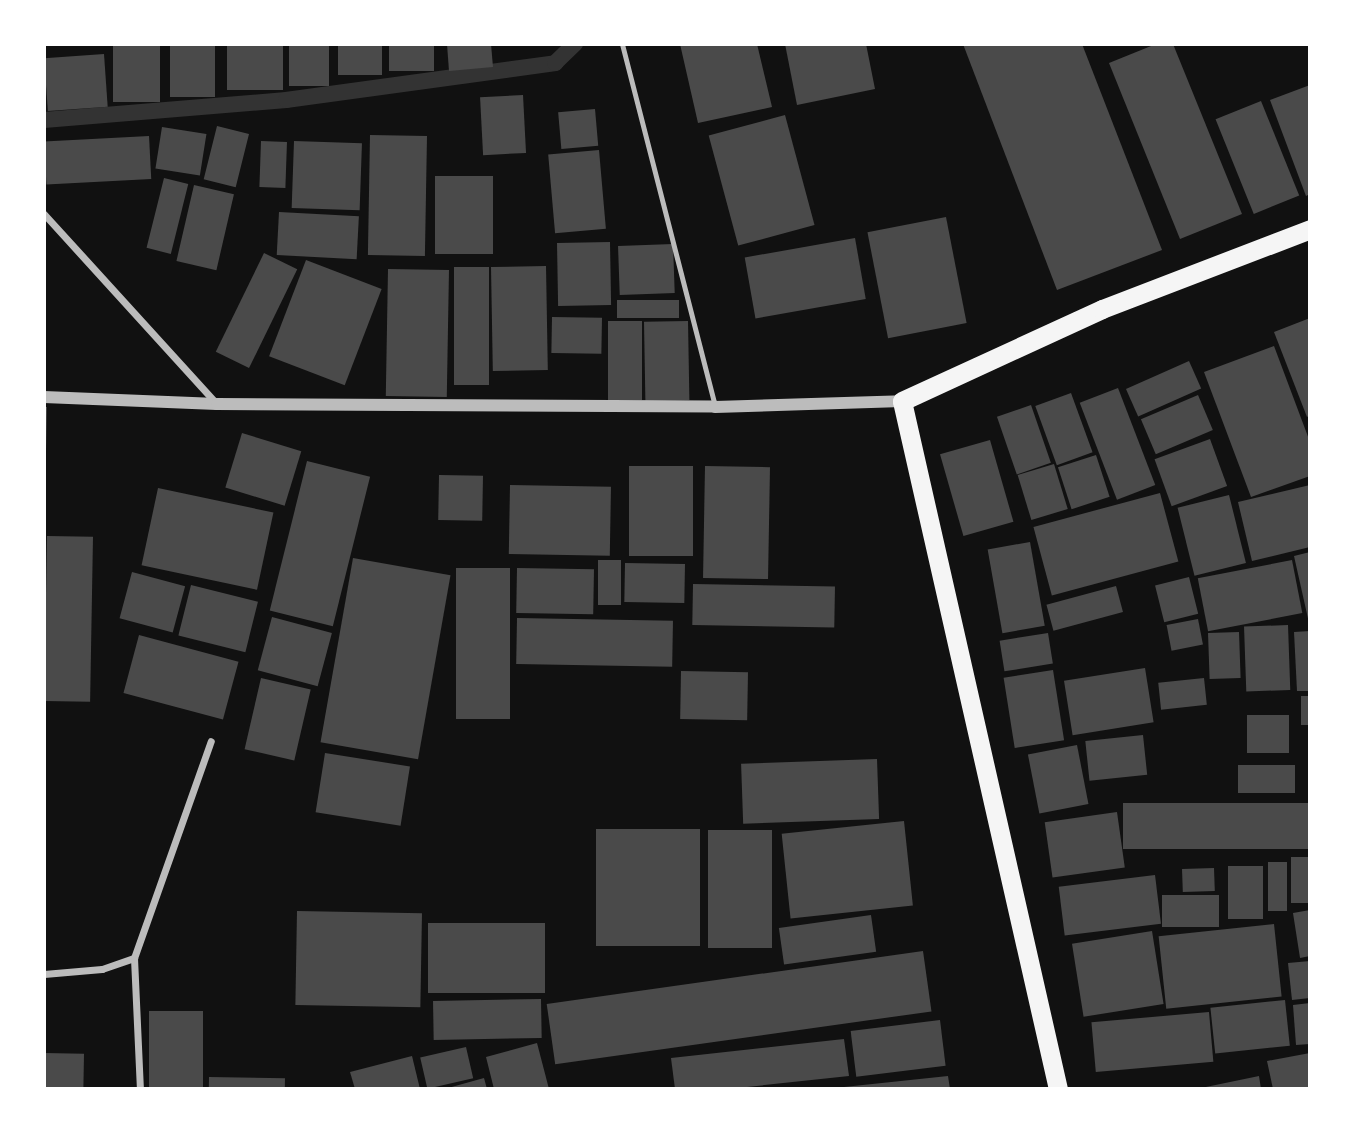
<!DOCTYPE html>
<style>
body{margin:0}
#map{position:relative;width:1354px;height:1133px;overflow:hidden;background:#111;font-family:Inter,sans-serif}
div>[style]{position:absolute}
.stream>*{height:16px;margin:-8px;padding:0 8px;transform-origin:8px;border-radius:8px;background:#333}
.building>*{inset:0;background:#4a4a4a;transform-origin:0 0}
.service>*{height:5px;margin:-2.5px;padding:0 2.5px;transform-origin:2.5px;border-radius:2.5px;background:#bcbcbc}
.minor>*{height:7px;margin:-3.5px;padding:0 3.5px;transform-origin:3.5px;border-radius:3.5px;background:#bcbcbc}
.tertiary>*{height:12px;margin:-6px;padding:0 6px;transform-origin:6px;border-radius:6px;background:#bcbcbc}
.trunk>*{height:19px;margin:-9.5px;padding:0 9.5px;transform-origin:9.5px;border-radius:9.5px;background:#f5f5f5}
span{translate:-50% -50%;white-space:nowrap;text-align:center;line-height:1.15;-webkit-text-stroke:5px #fff;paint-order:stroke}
.frame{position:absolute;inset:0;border:46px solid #fff;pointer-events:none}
</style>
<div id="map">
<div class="stream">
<i style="left:44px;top:120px;width:243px;rotate:-4.7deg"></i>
<i style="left:286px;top:100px;width:272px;rotate:-7.8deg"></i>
<i style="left:555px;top:63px;width:28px;rotate:-44deg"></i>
</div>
<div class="building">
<i style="left:113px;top:44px;width:47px;height:58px"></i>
<i style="left:170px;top:44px;width:45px;height:53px"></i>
<i style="left:227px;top:44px;width:56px;height:46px"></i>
<i style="left:289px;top:44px;width:40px;height:42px"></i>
<i style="left:338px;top:44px;width:44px;height:31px"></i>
<i style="left:389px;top:44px;width:45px;height:27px"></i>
<i style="clip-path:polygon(447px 44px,491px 44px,493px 67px,449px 71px)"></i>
<i style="clip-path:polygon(680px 44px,757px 44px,772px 107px,698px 123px)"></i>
<i style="clip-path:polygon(785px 44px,866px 44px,875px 89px,797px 105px)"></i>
<i style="clip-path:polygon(963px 44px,1082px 44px,1162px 250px,1057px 290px)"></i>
<i style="clip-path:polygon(1156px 44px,1173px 44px,1242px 214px,1180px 239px,1109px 63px)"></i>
<i style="left:104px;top:54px;width:53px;height:60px;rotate:86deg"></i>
<i style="clip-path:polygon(1310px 85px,1310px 194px,1306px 196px,1270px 100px)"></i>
<i style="left:523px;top:95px;width:58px;height:43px;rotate:87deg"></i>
<i style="left:1261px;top:101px;width:102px;height:49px;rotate:68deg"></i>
<i style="left:595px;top:109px;width:37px;height:37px;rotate:85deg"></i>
<i style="left:785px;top:115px;width:114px;height:79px;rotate:75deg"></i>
<i style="left:217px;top:126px;width:33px;height:55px;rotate:14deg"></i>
<i style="left:162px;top:127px;width:45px;height:42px;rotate:9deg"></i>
<i style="left:370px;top:135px;width:57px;height:120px;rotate:1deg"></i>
<i style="left:149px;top:136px;width:43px;height:105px;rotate:87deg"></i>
<i style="left:261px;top:141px;width:26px;height:46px;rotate:2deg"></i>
<i style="left:294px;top:141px;width:68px;height:67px;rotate:2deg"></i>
<i style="left:599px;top:150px;width:79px;height:51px;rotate:85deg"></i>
<i style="left:435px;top:176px;width:58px;height:78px"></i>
<i style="left:164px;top:178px;width:25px;height:72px;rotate:14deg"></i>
<i style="left:194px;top:185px;width:41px;height:78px;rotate:13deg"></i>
<i style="left:279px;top:212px;width:80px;height:43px;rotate:3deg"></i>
<i style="left:946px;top:217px;width:108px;height:80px;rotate:79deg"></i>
<i style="left:855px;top:238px;width:62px;height:112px;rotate:80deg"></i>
<i style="left:610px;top:242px;width:63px;height:53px;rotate:89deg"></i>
<i style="left:673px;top:244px;width:49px;height:55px;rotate:88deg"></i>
<i style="left:264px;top:253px;width:37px;height:110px;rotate:26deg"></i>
<i style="left:306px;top:260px;width:81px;height:103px;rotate:21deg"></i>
<i style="left:546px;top:266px;width:104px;height:55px;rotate:89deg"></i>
<i style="left:454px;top:267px;width:35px;height:118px"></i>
<i style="left:388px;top:269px;width:61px;height:127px;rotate:1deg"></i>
<i style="left:679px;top:300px;width:18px;height:62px;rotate:90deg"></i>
<i style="left:552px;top:317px;width:50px;height:36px;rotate:1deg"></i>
<i style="clip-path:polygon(1310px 318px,1310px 415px,1307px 417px,1274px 332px)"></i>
<i style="left:608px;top:321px;width:34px;height:79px"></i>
<i style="left:688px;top:321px;width:79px;height:44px;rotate:89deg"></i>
<i style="clip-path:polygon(1274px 346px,1310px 442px,1310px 476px,1251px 497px,1204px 372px)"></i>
<i style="left:1189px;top:361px;width:30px;height:69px;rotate:66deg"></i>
<i style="left:1118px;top:388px;width:104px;height:41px;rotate:69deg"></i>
<i style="left:1071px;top:393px;width:63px;height:38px;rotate:70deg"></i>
<i style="left:1198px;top:395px;width:38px;height:62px;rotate:67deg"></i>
<i style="left:1031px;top:405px;width:61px;height:36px;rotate:71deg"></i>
<i style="clip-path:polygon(44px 407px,47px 407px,46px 452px,44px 451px)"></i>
<i style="left:242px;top:433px;width:62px;height:57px;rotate:17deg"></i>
<i style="left:1210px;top:439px;width:50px;height:59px;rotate:70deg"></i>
<i style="left:990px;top:440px;width:85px;height:52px;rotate:74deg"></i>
<i style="left:1096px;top:455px;width:44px;height:40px;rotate:72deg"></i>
<i style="left:307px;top:461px;width:65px;height:154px;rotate:14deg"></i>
<i style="left:1054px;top:464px;width:47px;height:38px;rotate:73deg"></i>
<i style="left:629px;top:466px;width:64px;height:90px"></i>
<i style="left:705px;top:466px;width:65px;height:112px;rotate:1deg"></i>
<i style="left:439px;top:475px;width:44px;height:45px;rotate:1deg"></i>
<i style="left:510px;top:485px;width:101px;height:69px;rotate:1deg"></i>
<i style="clip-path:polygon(1310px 485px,1310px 547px,1252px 561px,1238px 502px)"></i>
<i style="left:158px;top:488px;width:118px;height:79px;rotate:12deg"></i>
<i style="left:1160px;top:493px;width:71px;height:131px;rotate:75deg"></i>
<i style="left:1229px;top:495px;width:70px;height:53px;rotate:76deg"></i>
<i style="left:47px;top:536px;width:46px;height:165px;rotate:1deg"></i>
<i style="left:1030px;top:542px;width:85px;height:43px;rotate:80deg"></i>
<i style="clip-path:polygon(1310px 552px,1310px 622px,1309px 623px,1294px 556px)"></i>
<i style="left:353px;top:558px;width:99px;height:187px;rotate:10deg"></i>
<i style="left:598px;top:560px;width:23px;height:45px"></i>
<i style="left:1292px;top:560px;width:54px;height:96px;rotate:79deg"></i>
<i style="left:625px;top:563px;width:60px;height:39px;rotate:1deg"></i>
<i style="left:456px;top:568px;width:54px;height:151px"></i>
<i style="left:517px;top:568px;width:77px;height:45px;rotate:1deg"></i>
<i style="left:132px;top:572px;width:55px;height:48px;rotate:15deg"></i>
<i style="left:1189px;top:577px;width:38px;height:35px;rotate:76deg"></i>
<i style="left:693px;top:584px;width:142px;height:41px;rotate:1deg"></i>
<i style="left:191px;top:585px;width:69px;height:52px;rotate:14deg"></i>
<i style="left:1116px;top:586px;width:27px;height:72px;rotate:75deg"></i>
<i style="left:272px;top:617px;width:62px;height:55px;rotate:15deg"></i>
<i style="left:517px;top:618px;width:156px;height:46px;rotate:1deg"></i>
<i style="left:1198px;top:619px;width:26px;height:32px;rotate:79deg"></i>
<i style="left:1288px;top:625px;width:65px;height:44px;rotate:88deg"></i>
<i style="clip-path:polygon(1310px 631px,1310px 691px,1297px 691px,1294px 632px)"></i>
<i style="left:1239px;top:632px;width:46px;height:31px;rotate:88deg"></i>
<i style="left:1048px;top:633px;width:31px;height:49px;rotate:81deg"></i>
<i style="left:139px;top:635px;width:103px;height:60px;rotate:15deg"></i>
<i style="left:1145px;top:668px;width:55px;height:82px;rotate:81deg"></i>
<i style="left:1053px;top:670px;width:71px;height:50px;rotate:81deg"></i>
<i style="left:681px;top:671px;width:67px;height:48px;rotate:1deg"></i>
<i style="left:261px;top:678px;width:51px;height:73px;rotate:13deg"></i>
<i style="left:1204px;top:678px;width:27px;height:46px;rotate:84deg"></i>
<i style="left:1301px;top:696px;width:9px;height:29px"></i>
<i style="left:1247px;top:715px;width:42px;height:38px"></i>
<i style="left:1143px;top:735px;width:40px;height:58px;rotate:84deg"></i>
<i style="left:1077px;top:745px;width:60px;height:50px;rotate:79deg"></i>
<i style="left:325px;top:753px;width:86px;height:60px;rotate:9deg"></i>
<i style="left:877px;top:759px;width:60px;height:136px;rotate:88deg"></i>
<i style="left:1295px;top:765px;width:28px;height:57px;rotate:90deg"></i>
<i style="left:1310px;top:803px;width:46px;height:187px;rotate:90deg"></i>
<i style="left:1117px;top:812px;width:56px;height:73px;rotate:82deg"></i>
<i style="left:904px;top:821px;width:85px;height:123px;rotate:84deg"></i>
<i style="left:596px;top:829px;width:104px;height:117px"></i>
<i style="left:708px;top:830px;width:64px;height:118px"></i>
<i style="left:1291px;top:857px;width:19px;height:46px"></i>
<i style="left:1268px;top:862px;width:19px;height:49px"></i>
<i style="left:1228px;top:866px;width:35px;height:53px"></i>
<i style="left:1214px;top:868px;width:23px;height:32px;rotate:88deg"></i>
<i style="left:1155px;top:875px;width:49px;height:97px;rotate:83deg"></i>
<i style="left:1219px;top:895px;width:32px;height:57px;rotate:90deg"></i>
<i style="clip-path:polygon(1310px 910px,1310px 956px,1300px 958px,1293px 913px)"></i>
<i style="left:297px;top:911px;width:125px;height:94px;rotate:1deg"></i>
<i style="left:871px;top:915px;width:37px;height:93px;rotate:82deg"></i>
<i style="left:428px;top:923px;width:117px;height:70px"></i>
<i style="left:1274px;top:924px;width:73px;height:116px;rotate:84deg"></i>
<i style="left:1152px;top:931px;width:74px;height:81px;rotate:81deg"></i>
<i style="left:923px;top:951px;width:61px;height:380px;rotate:82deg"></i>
<i style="clip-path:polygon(1310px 961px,1310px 998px,1292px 1000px,1288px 963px)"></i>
<i style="left:541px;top:999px;width:39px;height:108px;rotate:89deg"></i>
<i style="left:1285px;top:1000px;width:46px;height:75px;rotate:84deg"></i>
<i style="clip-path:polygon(1310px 1003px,1310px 1044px,1296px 1045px,1293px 1005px)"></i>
<i style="left:149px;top:1011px;width:54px;height:78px"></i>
<i style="left:1209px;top:1012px;width:50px;height:118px;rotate:85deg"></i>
<i style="left:940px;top:1020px;width:46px;height:90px;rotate:83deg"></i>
<i style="clip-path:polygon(844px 1039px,849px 1076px,728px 1089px,675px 1089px,671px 1058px)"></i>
<i style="clip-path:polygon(537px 1043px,549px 1089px,494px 1089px,486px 1057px)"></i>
<i style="left:466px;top:1047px;width:32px;height:47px;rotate:77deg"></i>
<i style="left:44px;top:1053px;width:40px;height:36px;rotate:1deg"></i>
<i style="clip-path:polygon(1310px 1053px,1310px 1089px,1273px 1089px,1267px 1061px)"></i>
<i style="clip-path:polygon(412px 1056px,420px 1089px,355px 1089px,350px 1072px)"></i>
<i style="clip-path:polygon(948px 1076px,950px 1089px,844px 1089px,844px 1087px)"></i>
<i style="clip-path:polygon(1259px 1076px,1261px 1089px,1201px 1089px,1201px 1088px)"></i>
<i style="left:209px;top:1077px;width:76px;height:12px;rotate:1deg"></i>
<i style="clip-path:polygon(484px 1078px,487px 1089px,448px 1089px,448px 1088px)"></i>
</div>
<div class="service">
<i style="left:622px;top:44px;width:375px;rotate:75.6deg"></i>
</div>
<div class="minor">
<i style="left:44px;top:214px;width:256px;rotate:47.7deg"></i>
<i style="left:134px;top:958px;width:131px;rotate:87.4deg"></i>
<i style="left:44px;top:974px;width:58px;rotate:-4.9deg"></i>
<i style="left:102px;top:969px;width:34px;rotate:-19deg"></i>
<i style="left:134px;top:958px;width:230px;rotate:-70.5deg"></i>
</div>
<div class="tertiary">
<i style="left:44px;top:397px;width:173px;rotate:2.3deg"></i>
<i style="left:217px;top:404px;width:498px;rotate:0.3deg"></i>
<i style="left:715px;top:407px;width:187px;rotate:-1.8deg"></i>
</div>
<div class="trunk">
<i style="left:1058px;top:1089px;width:705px;rotate:-102.78deg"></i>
<i style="left:902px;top:401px;width:220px;rotate:-24.7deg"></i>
<i style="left:1102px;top:309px;width:223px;rotate:-21deg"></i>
</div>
<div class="frame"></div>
</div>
